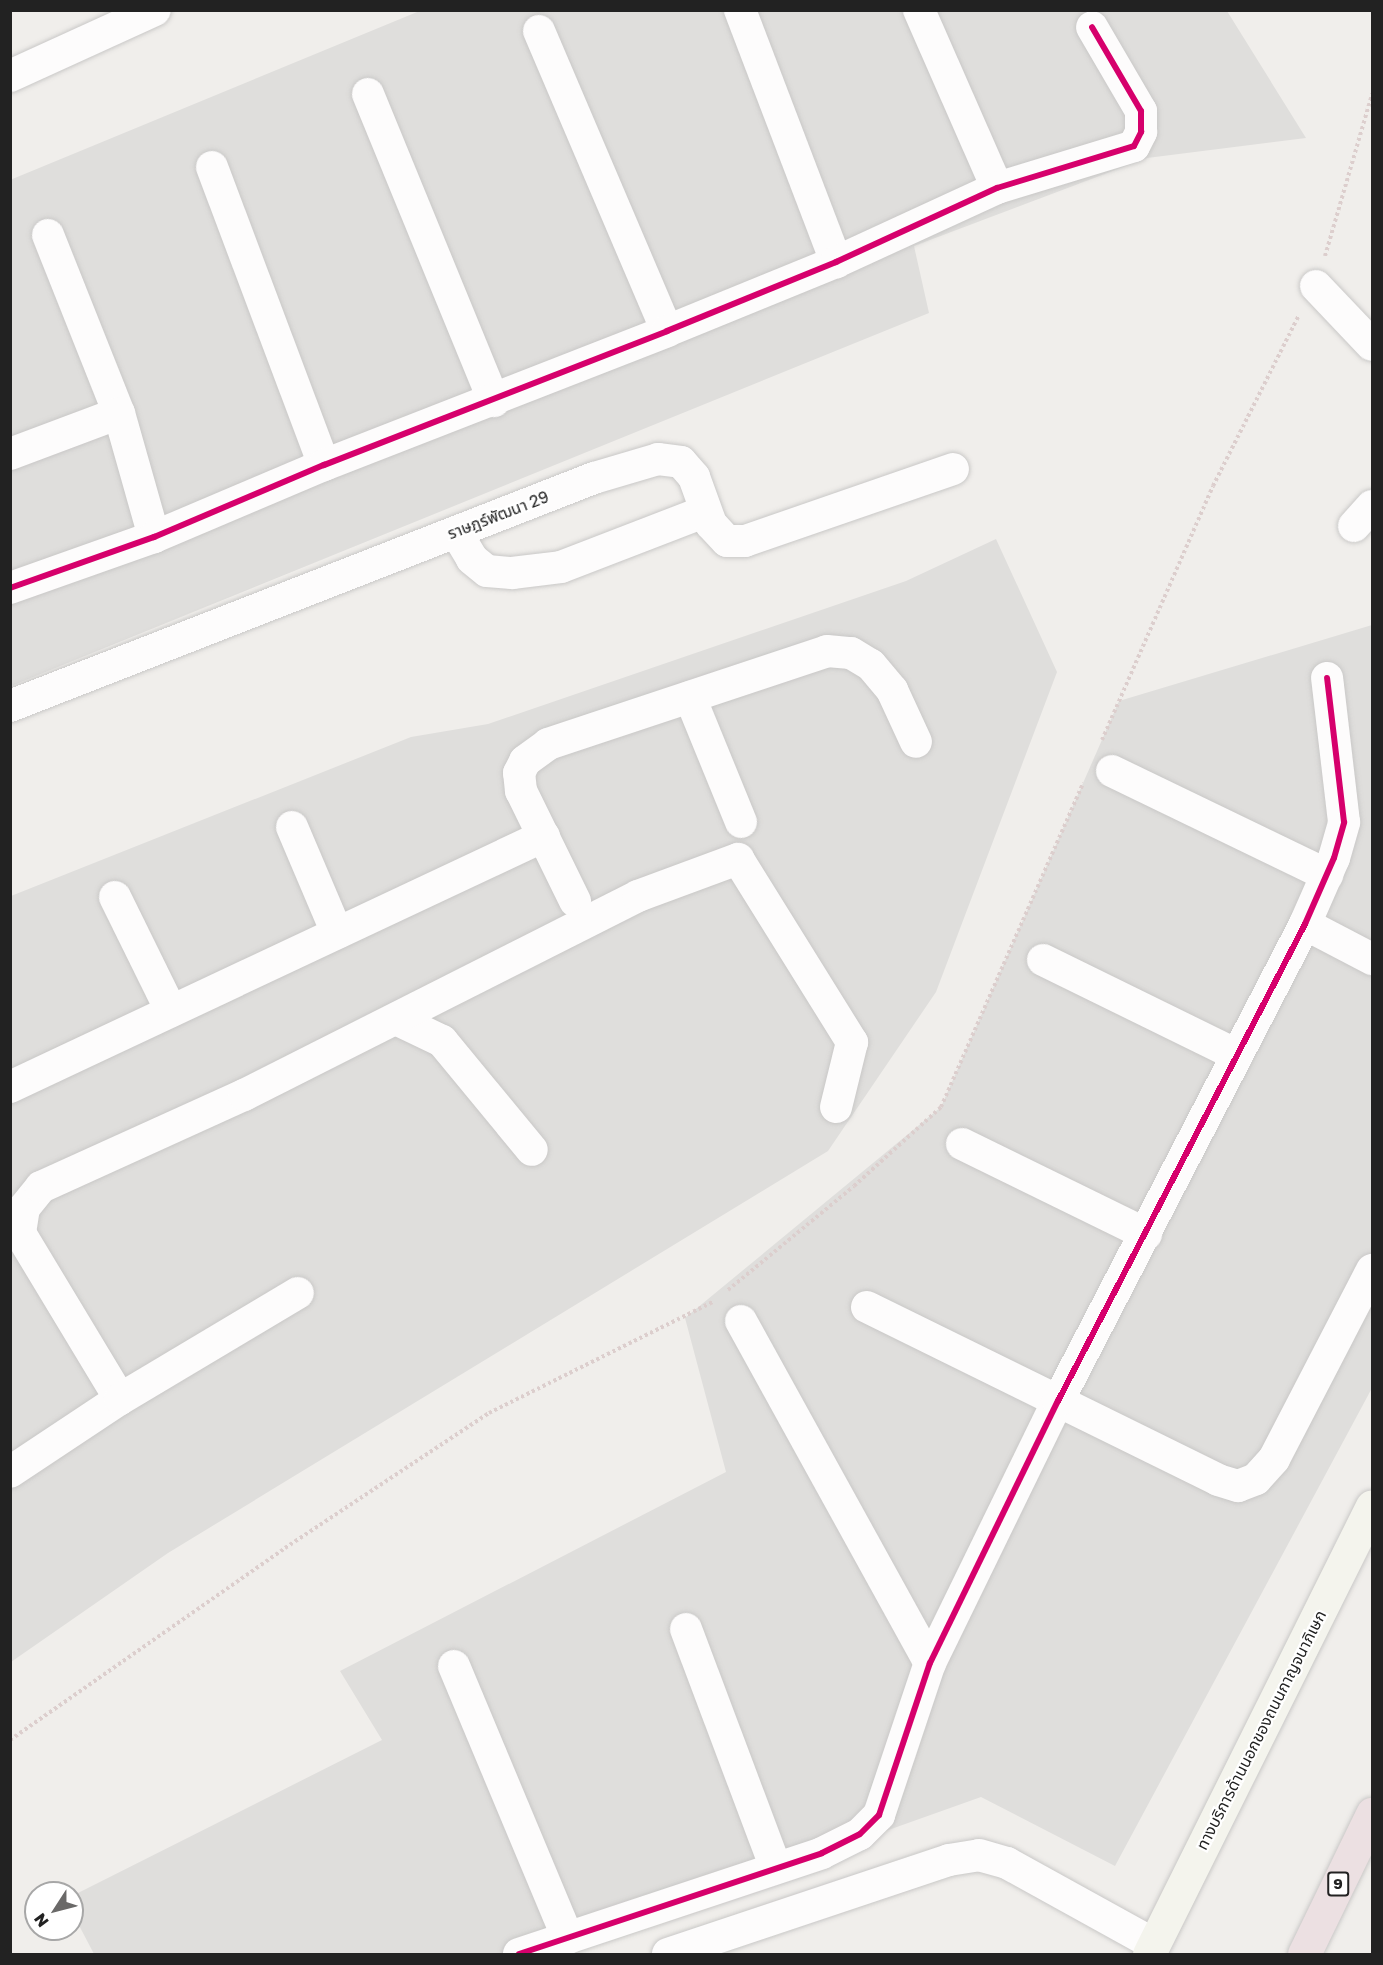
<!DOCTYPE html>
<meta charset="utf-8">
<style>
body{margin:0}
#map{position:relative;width:1383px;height:1965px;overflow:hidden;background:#f0eeeb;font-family:"Golos Text","Noto Sans Thai",sans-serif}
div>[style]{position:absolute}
.residential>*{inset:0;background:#dfdedc}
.path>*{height:4px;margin-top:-2px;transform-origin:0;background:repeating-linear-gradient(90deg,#dccecd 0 3px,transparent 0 6px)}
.roads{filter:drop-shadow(0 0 2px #c9c8c7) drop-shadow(0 0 2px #c9c8c7)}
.minor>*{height:32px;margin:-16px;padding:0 16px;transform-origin:16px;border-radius:16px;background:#fdfcfc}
.secondary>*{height:33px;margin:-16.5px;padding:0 16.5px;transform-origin:16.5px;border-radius:16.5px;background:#f4f4ed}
.motorway>*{height:33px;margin:-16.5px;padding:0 16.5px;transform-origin:16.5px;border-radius:16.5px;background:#ece0e2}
.cycleway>*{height:6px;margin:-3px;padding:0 3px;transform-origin:3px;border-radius:3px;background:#d6006c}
span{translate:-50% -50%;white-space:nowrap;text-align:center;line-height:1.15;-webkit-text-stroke:4.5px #fff;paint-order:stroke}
.shield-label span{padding:2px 4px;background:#fff;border:2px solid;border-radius:4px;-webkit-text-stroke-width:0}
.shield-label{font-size:15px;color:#222;font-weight:700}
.street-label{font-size:16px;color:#222}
.frame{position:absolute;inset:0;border:12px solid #222;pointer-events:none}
.north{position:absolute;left:24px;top:1881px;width:60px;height:60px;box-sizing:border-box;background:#fff;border:2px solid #a7a7a7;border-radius:50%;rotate:234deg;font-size:16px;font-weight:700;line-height:24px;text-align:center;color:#222}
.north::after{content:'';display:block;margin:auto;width:21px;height:27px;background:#6a6968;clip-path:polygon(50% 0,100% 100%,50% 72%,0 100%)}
</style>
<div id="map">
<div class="residential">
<i style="clip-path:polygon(422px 10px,1227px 11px,1306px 138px,1147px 158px,914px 246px,929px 313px,11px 686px,10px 180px)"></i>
<i style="clip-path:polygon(996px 539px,1057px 672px,936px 992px,828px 1151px,168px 1553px,11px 1662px,11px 896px,411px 737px,488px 724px,906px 581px)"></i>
<i style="clip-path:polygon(1372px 625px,1372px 1388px,1115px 1866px,981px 1797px,540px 1954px,94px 1954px,72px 1912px,72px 1896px,382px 1740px,340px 1671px,726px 1472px,685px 1318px,941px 1107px,1119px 701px)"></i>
</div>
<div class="path">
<i style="left:1325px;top:256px;width:169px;rotate:-73.8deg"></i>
<i style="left:1102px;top:740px;width:277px;rotate:-66.4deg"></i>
<i style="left:1213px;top:486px;width:191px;rotate:-63.3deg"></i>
<i style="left:728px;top:1290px;width:163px;rotate:-39.5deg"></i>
<i style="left:854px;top:1186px;width:118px;rotate:-42.2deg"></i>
<i style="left:941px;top:1107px;width:354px;rotate:-66.3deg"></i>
<i style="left:10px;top:1740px;width:335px;rotate:-34.9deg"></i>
<i style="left:285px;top:1548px;width:245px;rotate:-33.5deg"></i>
<i style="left:489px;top:1413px;width:250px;rotate:-26.4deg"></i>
</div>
<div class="roads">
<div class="minor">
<i style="left:740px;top:10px;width:270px;rotate:69.1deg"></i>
<i style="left:919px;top:10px;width:194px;rotate:66.3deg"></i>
<i style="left:539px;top:31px;width:326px;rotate:66.9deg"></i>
<i style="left:10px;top:76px;width:159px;rotate:-24.5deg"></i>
<i style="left:368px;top:94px;width:332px;rotate:67.7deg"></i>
<i style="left:212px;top:167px;width:318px;rotate:69.4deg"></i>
<i style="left:48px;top:235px;width:192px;rotate:68.3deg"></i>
<i style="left:119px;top:413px;width:129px;rotate:74.2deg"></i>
<i style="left:1316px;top:286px;width:81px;rotate:46.5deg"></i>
<i style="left:10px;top:454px;width:116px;rotate:-20.6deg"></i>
<i style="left:1354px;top:526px;width:27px;rotate:-48deg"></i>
<i style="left:456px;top:532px;width:31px;rotate:59deg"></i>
<i style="left:472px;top:559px;width:19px;rotate:39deg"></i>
<i style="left:487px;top:571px;width:25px;rotate:5deg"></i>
<i style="left:512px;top:573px;width:49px;rotate:-7deg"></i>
<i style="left:561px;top:567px;width:155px;rotate:-21.1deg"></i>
<i style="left:10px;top:588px;width:153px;rotate:-19.5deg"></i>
<i style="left:154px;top:537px;width:185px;rotate:-23deg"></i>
<i style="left:324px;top:465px;width:368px;rotate:-21.3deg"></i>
<i style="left:667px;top:331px;width:183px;rotate:-22.2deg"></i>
<i style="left:836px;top:262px;width:177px;rotate:-24.7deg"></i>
<i style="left:997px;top:188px;width:143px;rotate:-17deg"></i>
<i style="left:1134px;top:146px;width:16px;rotate:-63deg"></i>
<i style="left:1141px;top:132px;width:21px;rotate:-90deg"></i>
<i style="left:1141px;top:111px;width:97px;rotate:-120.3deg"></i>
<i style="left:690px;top:697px;width:135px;rotate:67.8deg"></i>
<i style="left:10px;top:706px;width:627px;rotate:-21.33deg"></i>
<i style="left:594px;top:478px;width:67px;rotate:-16.5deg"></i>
<i style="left:658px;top:459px;width:23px;rotate:7deg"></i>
<i style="left:681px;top:462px;width:20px;rotate:49deg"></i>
<i style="left:694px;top:477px;width:50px;rotate:70.1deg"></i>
<i style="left:711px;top:524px;width:23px;rotate:47deg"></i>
<i style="left:727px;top:541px;width:18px"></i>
<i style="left:745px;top:541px;width:220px;rotate:-19.1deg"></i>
<i style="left:1112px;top:771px;width:239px;rotate:25.8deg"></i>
<i style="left:292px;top:827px;width:115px;rotate:67deg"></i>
<i style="left:115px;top:897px;width:127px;rotate:63.8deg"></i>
<i style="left:575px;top:901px;width:123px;rotate:-116.1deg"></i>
<i style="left:521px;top:791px;width:18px;rotate:-96deg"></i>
<i style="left:519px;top:773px;width:13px;rotate:-63deg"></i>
<i style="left:525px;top:761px;width:29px;rotate:-36deg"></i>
<i style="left:548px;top:744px;width:294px;rotate:-18.4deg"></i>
<i style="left:827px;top:651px;width:24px;rotate:5deg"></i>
<i style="left:851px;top:653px;width:23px;rotate:31deg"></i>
<i style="left:871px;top:665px;width:33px;rotate:50deg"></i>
<i style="left:892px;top:690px;width:57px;rotate:65.2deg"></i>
<i style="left:1305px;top:924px;width:76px;rotate:27.6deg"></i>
<i style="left:1043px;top:960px;width:216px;rotate:26.1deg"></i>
<i style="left:396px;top:1019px;width:51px;rotate:25.6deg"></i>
<i style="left:442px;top:1041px;width:141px;rotate:50.5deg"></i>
<i style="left:10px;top:1087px;width:590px;rotate:-25.18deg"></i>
<i style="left:962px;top:1144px;width:205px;rotate:26.1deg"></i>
<i style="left:867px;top:1307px;width:391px;rotate:26.2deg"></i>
<i style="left:1218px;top:1480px;width:21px;rotate:17deg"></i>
<i style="left:1238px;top:1486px;width:19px;rotate:-21deg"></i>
<i style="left:1256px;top:1479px;width:27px;rotate:-48deg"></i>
<i style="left:1274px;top:1459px;width:213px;rotate:-62.6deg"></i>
<i style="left:741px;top:1321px;width:391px;rotate:61.1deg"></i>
<i style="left:120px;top:1399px;width:194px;rotate:-121.1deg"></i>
<i style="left:20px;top:1233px;width:25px;rotate:-81deg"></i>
<i style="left:24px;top:1208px;width:27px;rotate:-51deg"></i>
<i style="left:41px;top:1187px;width:223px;rotate:-24.4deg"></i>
<i style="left:244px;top:1095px;width:441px;rotate:-26.8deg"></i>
<i style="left:638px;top:896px;width:107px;rotate:-20.3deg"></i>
<i style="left:738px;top:859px;width:216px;rotate:58.1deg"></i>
<i style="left:852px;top:1042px;width:67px;rotate:103.8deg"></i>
<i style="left:10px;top:1472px;width:132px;rotate:-33.6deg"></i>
<i style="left:120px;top:1399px;width:207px;rotate:-30.8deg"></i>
<i style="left:686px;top:1629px;width:255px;rotate:69.4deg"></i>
<i style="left:454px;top:1666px;width:295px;rotate:67.3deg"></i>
<i style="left:519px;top:1954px;width:319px;rotate:-18.4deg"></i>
<i style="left:822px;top:1853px;width:42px;rotate:-26.6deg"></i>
<i style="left:860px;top:1834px;width:27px;rotate:-45deg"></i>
<i style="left:879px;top:1815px;width:160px;rotate:-71.5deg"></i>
<i style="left:930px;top:1663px;width:292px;rotate:-64deg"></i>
<i style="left:1058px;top:1401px;width:537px;rotate:-62.62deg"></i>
<i style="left:1305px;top:924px;width:72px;rotate:-66.3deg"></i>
<i style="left:1334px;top:858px;width:37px;rotate:-74deg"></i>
<i style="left:1344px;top:822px;width:145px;rotate:-96.7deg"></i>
<i style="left:668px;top:1954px;width:296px;rotate:-18.5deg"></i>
<i style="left:949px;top:1860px;width:30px;rotate:-9deg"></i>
<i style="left:979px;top:1855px;width:29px;rotate:16deg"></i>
<i style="left:1007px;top:1863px;width:168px;rotate:28.9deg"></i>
</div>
<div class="secondary">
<i style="left:1149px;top:1954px;width:500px;rotate:-63.54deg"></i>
</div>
<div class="motorway">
<i style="left:1304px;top:1954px;width:156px;rotate:-64.1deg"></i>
</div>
</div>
<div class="cycleway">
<i style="left:10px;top:588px;width:153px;rotate:-19.5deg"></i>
<i style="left:154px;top:537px;width:185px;rotate:-23deg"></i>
<i style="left:324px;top:465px;width:368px;rotate:-21.3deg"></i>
<i style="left:667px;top:331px;width:183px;rotate:-22.2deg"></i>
<i style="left:836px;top:262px;width:177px;rotate:-24.7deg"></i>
<i style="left:997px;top:188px;width:143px;rotate:-17deg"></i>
<i style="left:1134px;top:146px;width:16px;rotate:-63deg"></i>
<i style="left:1141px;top:132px;width:21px;rotate:-90deg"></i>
<i style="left:1141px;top:111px;width:97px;rotate:-120.3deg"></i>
<i style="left:519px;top:1954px;width:319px;rotate:-18.4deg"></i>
<i style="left:822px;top:1853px;width:42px;rotate:-26.6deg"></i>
<i style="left:860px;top:1834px;width:27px;rotate:-45deg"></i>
<i style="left:879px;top:1815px;width:160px;rotate:-71.5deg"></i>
<i style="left:930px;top:1663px;width:292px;rotate:-64deg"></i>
<i style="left:1058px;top:1401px;width:537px;rotate:-62.62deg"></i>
<i style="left:1305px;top:924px;width:72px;rotate:-66.3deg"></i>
<i style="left:1334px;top:858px;width:37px;rotate:-74deg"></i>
<i style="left:1344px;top:822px;width:145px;rotate:-96.7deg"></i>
</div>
<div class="shield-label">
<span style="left:1338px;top:1884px">9</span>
</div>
<div class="street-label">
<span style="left:498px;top:515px;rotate:-21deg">ราษฎร์พัฒนา 29</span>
<span style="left:1261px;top:1730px;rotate:-63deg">ทางบริการด้านนอกของถนนกาญจนาภิเษก</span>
</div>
<div class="frame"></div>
<div class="north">N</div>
</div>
